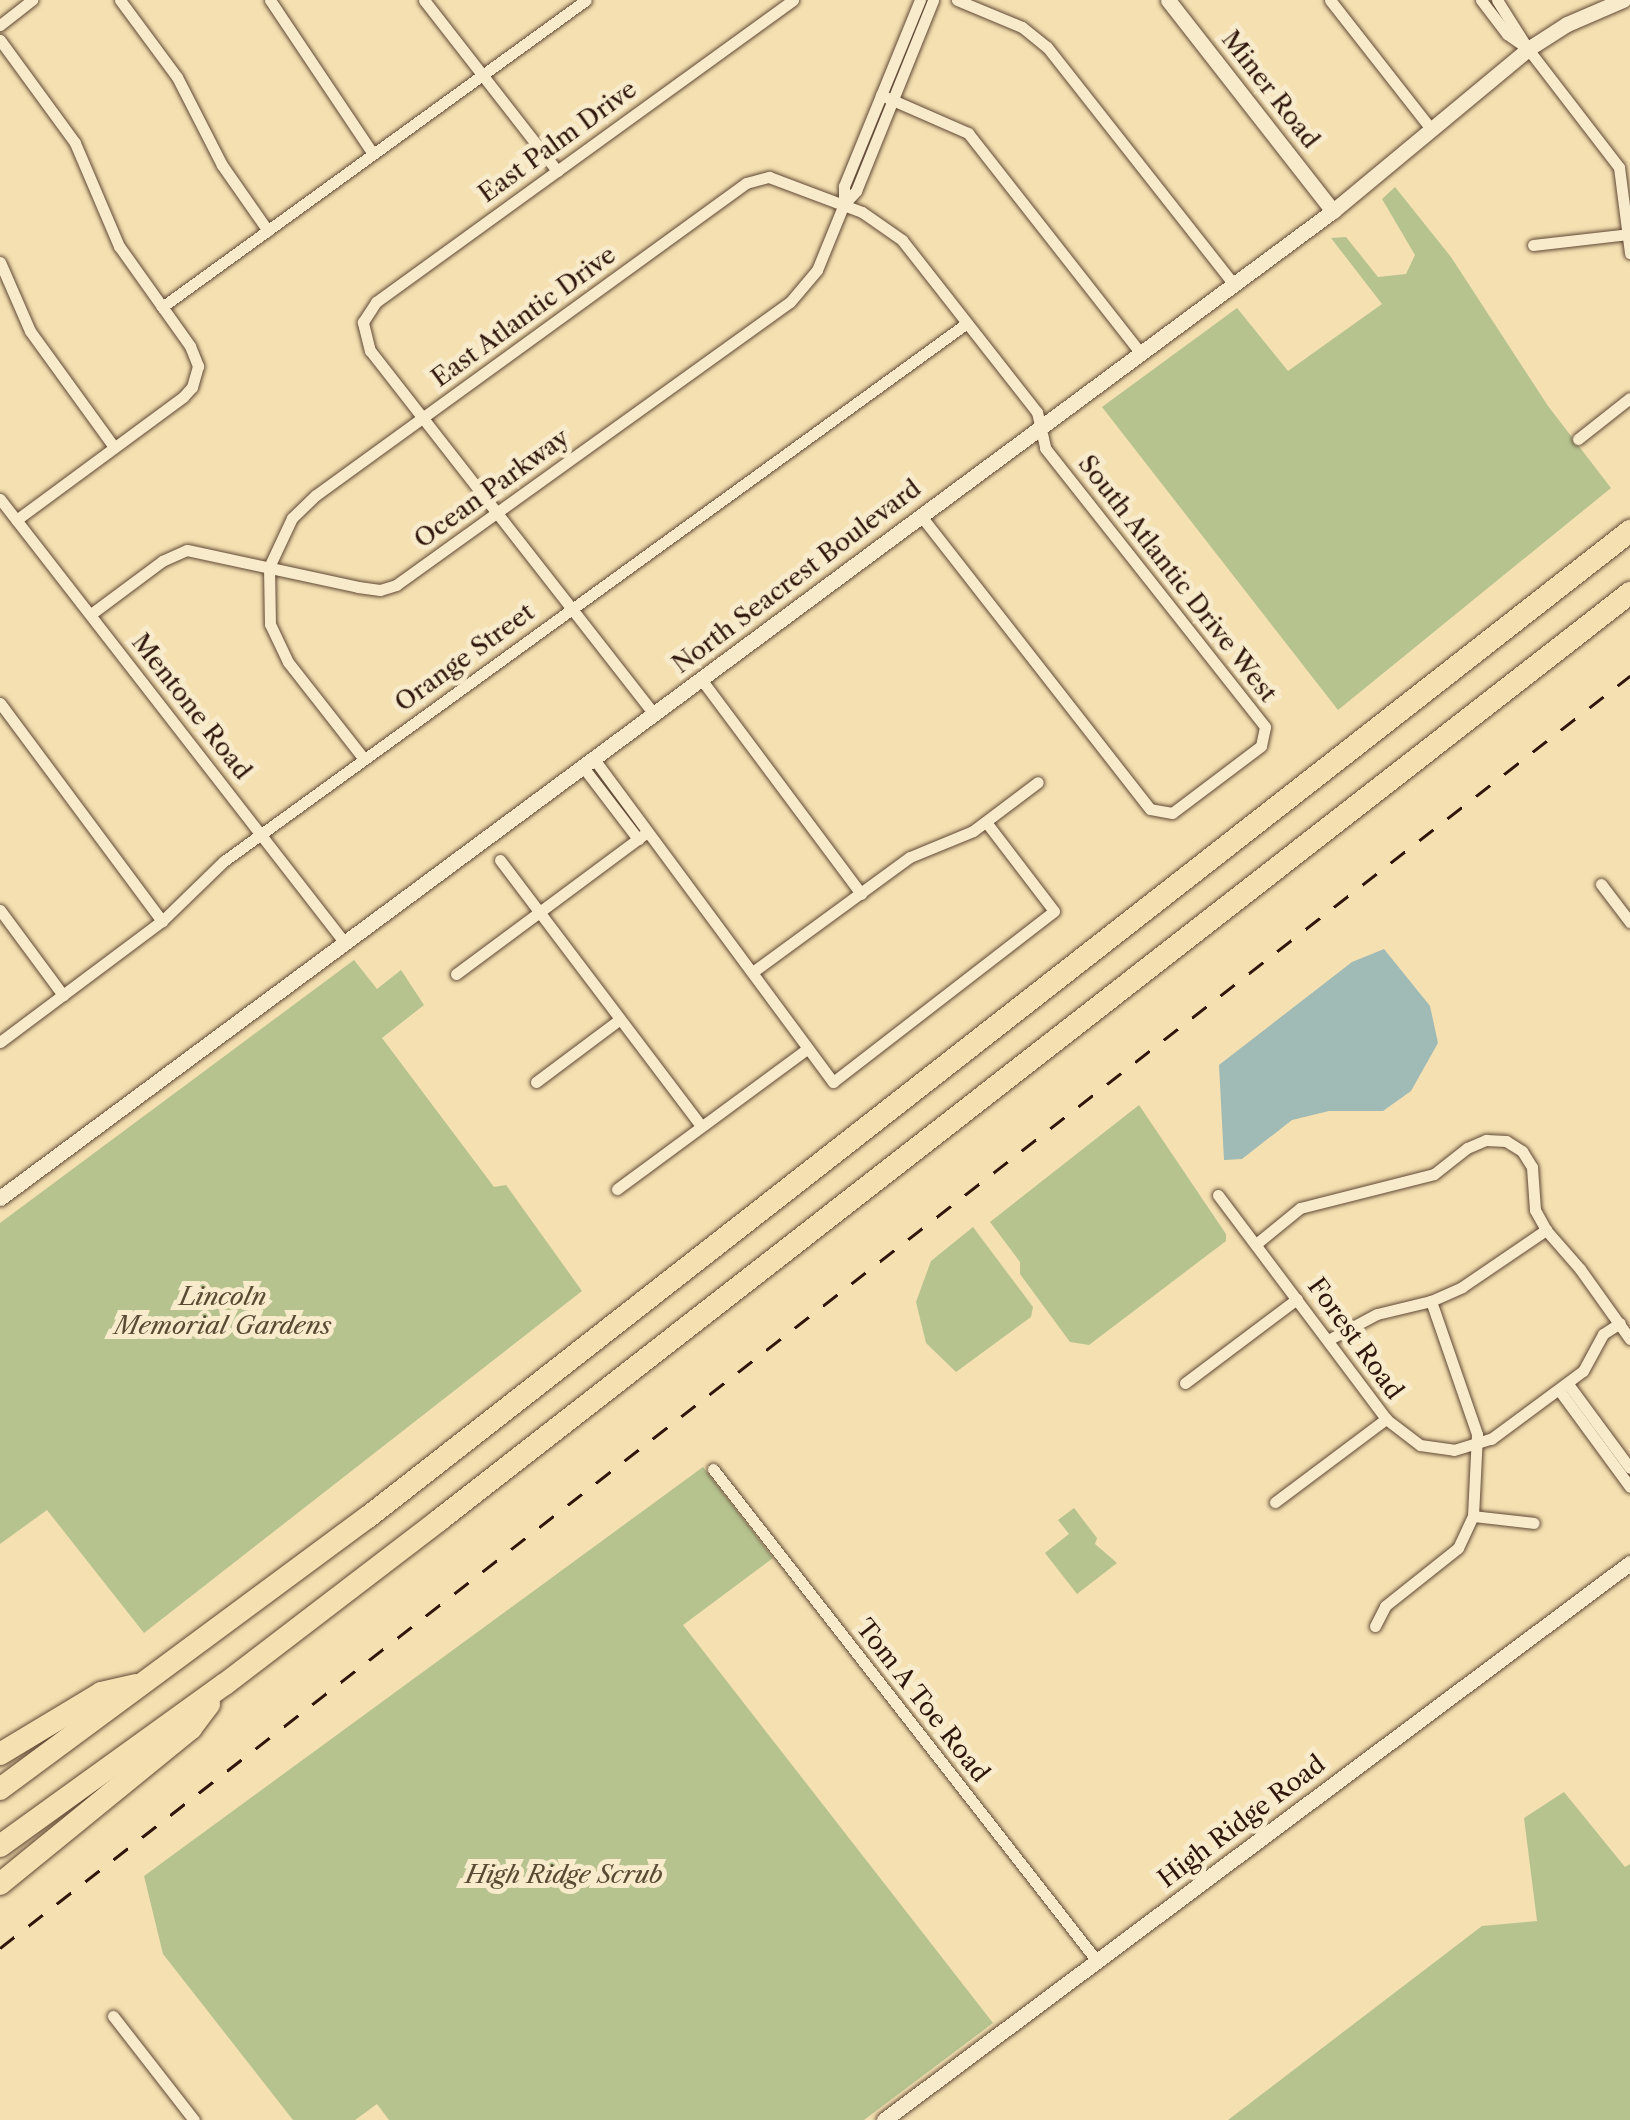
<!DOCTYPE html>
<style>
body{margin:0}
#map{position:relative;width:1630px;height:2120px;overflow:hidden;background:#f4e0b1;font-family:"Libre Caslon Text",serif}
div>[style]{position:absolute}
.green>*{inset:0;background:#b6c38f}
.water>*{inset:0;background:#a0bab6}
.roads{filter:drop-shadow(0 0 2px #604835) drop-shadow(0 0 2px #604835)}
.minor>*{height:11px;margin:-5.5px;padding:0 5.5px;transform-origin:5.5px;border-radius:5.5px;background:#f8ebcc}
.tertiary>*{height:15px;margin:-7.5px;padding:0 7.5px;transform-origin:7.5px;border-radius:7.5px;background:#f8ebcc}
.motorway>*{height:22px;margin:-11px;padding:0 11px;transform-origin:11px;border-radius:11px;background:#f4e0b1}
.rail>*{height:2.5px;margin-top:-1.25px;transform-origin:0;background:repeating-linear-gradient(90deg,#2f160c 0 18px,transparent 0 36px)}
span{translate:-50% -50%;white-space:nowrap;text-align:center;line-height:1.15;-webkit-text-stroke:10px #f8ebcc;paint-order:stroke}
.street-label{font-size:25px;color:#2f160c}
.park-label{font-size:25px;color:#584a33;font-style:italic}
</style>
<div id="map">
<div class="green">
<i style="clip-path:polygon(1395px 187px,1451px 257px,1548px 406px,1611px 488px,1338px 710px,1102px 407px,1237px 308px,1288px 371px,1382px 304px,1331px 238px,1346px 237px,1378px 277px,1406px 274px,1415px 255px,1382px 199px)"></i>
<i style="clip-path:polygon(354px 960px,377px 989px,401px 970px,424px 1005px,382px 1038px,494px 1187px,506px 1185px,582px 1291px,144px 1633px,47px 1510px,0 1544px,0 1223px)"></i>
<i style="clip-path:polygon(1139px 1105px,1226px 1234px,1226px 1241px,1089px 1345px,1070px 1342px,1020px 1274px,1020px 1262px,990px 1222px)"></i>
<i style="clip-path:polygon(973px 1227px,1033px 1307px,1031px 1317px,956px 1372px,926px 1343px,916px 1302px,931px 1261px)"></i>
<i style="clip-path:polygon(703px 1467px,773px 1558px,683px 1625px,993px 2023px,864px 2120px,389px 2120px,377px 2104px,355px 2120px,293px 2120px,163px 1954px,144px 1876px)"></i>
<i style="clip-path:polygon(1074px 1508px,1097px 1538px,1095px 1544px,1117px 1563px,1077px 1594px,1045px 1553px,1069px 1534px,1058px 1520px)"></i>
<i style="clip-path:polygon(1564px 1792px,1625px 1867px,1630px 1864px,1630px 2120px,1228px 2120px,1482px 1926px,1537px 1921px,1524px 1818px)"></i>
</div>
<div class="water">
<i style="clip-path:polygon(1384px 949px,1430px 1006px,1438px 1043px,1411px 1091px,1383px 1111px,1329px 1111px,1292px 1120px,1242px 1159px,1224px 1160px,1219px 1065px,1352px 962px)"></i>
</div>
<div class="roads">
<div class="minor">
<i style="left:120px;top:0;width:96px;rotate:53.5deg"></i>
<i style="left:177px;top:77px;width:99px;rotate:62.9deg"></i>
<i style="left:222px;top:165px;width:80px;rotate:55.1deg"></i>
<i style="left:270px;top:0;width:185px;rotate:56.2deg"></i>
<i style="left:424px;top:0;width:217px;rotate:52.1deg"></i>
<i style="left:957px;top:0;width:70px;rotate:22.6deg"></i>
<i style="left:1022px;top:27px;width:32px;rotate:39deg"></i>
<i style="left:1047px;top:47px;width:303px;rotate:51.8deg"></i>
<i style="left:1330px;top:0;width:164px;rotate:51.9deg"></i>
<i style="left:1481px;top:0;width:43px;rotate:52.6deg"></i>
<i style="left:1507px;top:34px;width:21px;rotate:35deg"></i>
<i style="left:1497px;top:0;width:58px;rotate:57.7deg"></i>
<i style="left:1528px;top:49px;width:149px;rotate:52.4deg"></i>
<i style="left:1619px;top:167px;width:87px;rotate:82.7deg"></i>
<i style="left:0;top:25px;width:41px;rotate:-38deg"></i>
<i style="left:0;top:40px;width:127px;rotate:53.9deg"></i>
<i style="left:75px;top:143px;width:112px;rotate:66.9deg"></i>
<i style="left:119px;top:246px;width:123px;rotate:54.6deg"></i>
<i style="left:190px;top:346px;width:22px;rotate:68deg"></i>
<i style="left:198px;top:366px;width:22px;rotate:106deg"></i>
<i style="left:192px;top:387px;width:13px;rotate:132deg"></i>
<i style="left:183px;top:397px;width:207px;rotate:143.6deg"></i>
<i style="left:881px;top:95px;width:95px;rotate:23.6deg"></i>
<i style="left:968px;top:133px;width:281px;rotate:51.9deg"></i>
<i style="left:844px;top:204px;width:18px;rotate:-47deg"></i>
<i style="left:856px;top:191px;width:206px;rotate:-68deg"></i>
<i style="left:1533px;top:245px;width:98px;rotate:-6.5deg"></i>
<i style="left:0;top:262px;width:75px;rotate:66.5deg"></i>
<i style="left:30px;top:331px;width:143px;rotate:54.1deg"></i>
<i style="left:162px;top:307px;width:523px;rotate:-35.91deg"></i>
<i style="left:1578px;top:439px;width:66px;rotate:-38.3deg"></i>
<i style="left:0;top:499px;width:562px;rotate:52.15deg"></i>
<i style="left:91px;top:614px;width:89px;rotate:-36.7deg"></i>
<i style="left:162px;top:561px;width:27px;rotate:-24deg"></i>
<i style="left:187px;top:550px;width:175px;rotate:12.2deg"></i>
<i style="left:358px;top:587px;width:22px;rotate:8deg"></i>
<i style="left:380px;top:590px;width:17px;rotate:-17deg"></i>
<i style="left:396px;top:585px;width:485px;rotate:-35.7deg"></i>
<i style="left:790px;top:302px;width:42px;rotate:-49.8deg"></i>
<i style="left:817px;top:270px;width:71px;rotate:-67.8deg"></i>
<i style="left:844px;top:204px;width:18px;rotate:-90deg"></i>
<i style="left:844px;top:186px;width:201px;rotate:-67.8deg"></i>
<i style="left:701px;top:679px;width:268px;rotate:53.3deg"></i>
<i style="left:0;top:703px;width:272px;rotate:53.4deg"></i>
<i style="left:654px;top:714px;width:461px;rotate:-128deg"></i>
<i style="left:370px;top:351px;width:30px;rotate:-104deg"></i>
<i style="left:363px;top:322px;width:24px;rotate:-57deg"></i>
<i style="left:376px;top:302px;width:515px;rotate:-35.91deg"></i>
<i style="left:364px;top:759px;width:123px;rotate:-128.1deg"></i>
<i style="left:288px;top:662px;width:42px;rotate:-115.3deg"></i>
<i style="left:270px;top:624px;width:57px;rotate:-91deg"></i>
<i style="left:269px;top:567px;width:54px;rotate:-64.9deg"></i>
<i style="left:292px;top:518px;width:33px;rotate:-44deg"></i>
<i style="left:316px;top:495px;width:531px;rotate:-35.96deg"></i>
<i style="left:746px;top:183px;width:24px;rotate:-15deg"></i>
<i style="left:769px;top:177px;width:99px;rotate:20.6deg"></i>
<i style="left:862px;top:212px;width:49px;rotate:35deg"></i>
<i style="left:902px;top:240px;width:219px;rotate:51.9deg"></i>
<i style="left:1037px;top:412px;width:37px;rotate:77deg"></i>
<i style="left:1045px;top:448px;width:355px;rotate:51.7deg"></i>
<i style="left:1265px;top:727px;width:19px;rotate:102deg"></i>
<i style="left:1261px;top:746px;width:111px;rotate:143deg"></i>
<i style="left:1172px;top:813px;width:22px;rotate:-170deg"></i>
<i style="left:1150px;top:809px;width:372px;rotate:-128deg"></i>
<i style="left:594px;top:759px;width:402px;rotate:53.5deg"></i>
<i style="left:833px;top:1082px;width:279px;rotate:-37.7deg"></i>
<i style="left:1054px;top:911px;width:112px;rotate:-127.4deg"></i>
<i style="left:583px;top:767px;width:91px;rotate:52.6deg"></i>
<i style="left:500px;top:860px;width:333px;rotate:52.9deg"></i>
<i style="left:1601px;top:884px;width:48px;rotate:52.7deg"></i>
<i style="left:0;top:910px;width:106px;rotate:53.5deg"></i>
<i style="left:754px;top:971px;width:193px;rotate:-36.2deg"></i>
<i style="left:910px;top:857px;width:68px;rotate:-22.4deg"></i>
<i style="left:973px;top:831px;width:81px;rotate:-37deg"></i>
<i style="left:456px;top:974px;width:238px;rotate:-36.6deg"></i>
<i style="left:0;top:1042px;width:202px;rotate:-36.8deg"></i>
<i style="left:162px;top:921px;width:86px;rotate:-44.1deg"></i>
<i style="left:224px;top:861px;width:917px;rotate:-35.91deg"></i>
<i style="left:536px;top:1082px;width:104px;rotate:-36.8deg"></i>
<i style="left:617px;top:1189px;width:237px;rotate:-36.4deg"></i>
<i style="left:1218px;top:1195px;width:280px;rotate:53.1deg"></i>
<i style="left:1386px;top:1419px;width:43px;rotate:37.4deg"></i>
<i style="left:1420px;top:1445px;width:34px;rotate:8deg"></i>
<i style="left:1454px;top:1450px;width:39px;rotate:-17deg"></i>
<i style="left:1491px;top:1439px;width:114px;rotate:-36.5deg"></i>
<i style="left:1583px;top:1371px;width:42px;rotate:-61.6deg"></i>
<i style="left:1603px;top:1334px;width:20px;rotate:-33deg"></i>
<i style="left:1256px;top:1244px;width:57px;rotate:-39.3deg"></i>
<i style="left:1300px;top:1208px;width:138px;rotate:-14.2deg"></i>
<i style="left:1434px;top:1174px;width:42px;rotate:-38.2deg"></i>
<i style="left:1467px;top:1148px;width:21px;rotate:-23deg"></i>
<i style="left:1486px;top:1140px;width:20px;rotate:3deg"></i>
<i style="left:1506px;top:1141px;width:19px;rotate:32deg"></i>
<i style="left:1522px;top:1151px;width:19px;rotate:58deg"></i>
<i style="left:1532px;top:1167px;width:43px;rotate:86deg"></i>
<i style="left:1535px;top:1210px;width:23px;rotate:61deg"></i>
<i style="left:1546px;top:1230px;width:52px;rotate:48.9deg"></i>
<i style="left:1580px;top:1269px;width:86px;rotate:54.5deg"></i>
<i style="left:1328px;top:1340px;width:55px;rotate:-28deg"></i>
<i style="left:1377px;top:1314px;width:56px;rotate:-13.5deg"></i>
<i style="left:1431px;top:1301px;width:34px;rotate:-24deg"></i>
<i style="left:1462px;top:1287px;width:102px;rotate:-34.2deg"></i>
<i style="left:1185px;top:1383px;width:140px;rotate:-36.9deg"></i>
<i style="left:1568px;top:1384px;width:104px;rotate:53.6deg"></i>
<i style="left:1559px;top:1390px;width:120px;rotate:53.8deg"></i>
<i style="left:713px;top:1469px;width:624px;rotate:52.03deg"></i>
<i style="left:1275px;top:1502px;width:139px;rotate:-36.8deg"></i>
<i style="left:1473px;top:1516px;width:61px;rotate:6.5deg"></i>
<i style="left:1375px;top:1626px;width:22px;rotate:-63deg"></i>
<i style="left:1385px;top:1606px;width:93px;rotate:-38.5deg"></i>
<i style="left:1458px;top:1548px;width:35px;rotate:-65deg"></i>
<i style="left:1473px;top:1516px;width:82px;rotate:-87.2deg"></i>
<i style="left:1477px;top:1434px;width:141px;rotate:-109.1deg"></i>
<i style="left:113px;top:2016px;width:132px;rotate:52.1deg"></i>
</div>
<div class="tertiary">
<i style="left:1168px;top:0;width:268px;rotate:52deg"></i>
<i style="left:0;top:1198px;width:1659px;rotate:-36.52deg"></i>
<i style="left:1333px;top:211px;width:254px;rotate:-39.7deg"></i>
<i style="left:1528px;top:49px;width:46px;rotate:-32.7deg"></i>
<i style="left:1567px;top:24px;width:61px;rotate:-23.2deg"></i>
<i style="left:884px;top:2120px;width:931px;rotate:-36.75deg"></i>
</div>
<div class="motorway">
<i style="left:0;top:1754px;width:118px;rotate:-31.1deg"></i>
<i style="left:101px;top:1693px;width:35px;rotate:-13deg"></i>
<i style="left:0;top:1789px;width:458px;rotate:-36.5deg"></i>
<i style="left:368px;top:1517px;width:1602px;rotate:-38deg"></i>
<i style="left:0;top:1846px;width:277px;rotate:-35.8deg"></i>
<i style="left:225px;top:1684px;width:268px;rotate:-37.4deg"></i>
<i style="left:438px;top:1521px;width:1511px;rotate:-37.9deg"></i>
<i style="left:0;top:1884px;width:247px;rotate:-39.2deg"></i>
<i style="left:191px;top:1728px;width:30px;rotate:-53deg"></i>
</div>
</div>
<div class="rail">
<i style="left:0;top:1948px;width:2068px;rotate:-37.97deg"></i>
</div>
<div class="street-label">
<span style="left:1270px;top:90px;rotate:52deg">Miner Road</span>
<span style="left:558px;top:142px;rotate:-36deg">East Palm Drive</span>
<span style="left:524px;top:317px;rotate:-36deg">East Atlantic Drive</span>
<span style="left:492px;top:489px;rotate:-36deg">Ocean Parkway</span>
<span style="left:797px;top:577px;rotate:-37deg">North Seacrest Boulevard</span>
<span style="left:1177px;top:579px;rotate:52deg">South Atlantic Drive West</span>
<span style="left:465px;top:658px;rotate:-36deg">Orange Street</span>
<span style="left:191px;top:707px;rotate:52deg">Mentone Road</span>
<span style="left:1355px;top:1339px;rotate:54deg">Forest Road</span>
<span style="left:922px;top:1701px;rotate:52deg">Tom A Toe Road</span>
<span style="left:1242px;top:1822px;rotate:-37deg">High Ridge Road</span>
</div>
<div class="park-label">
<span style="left:223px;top:1312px">Lincoln<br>Memorial Gardens</span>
<span style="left:564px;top:1875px">High Ridge Scrub</span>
</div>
</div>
